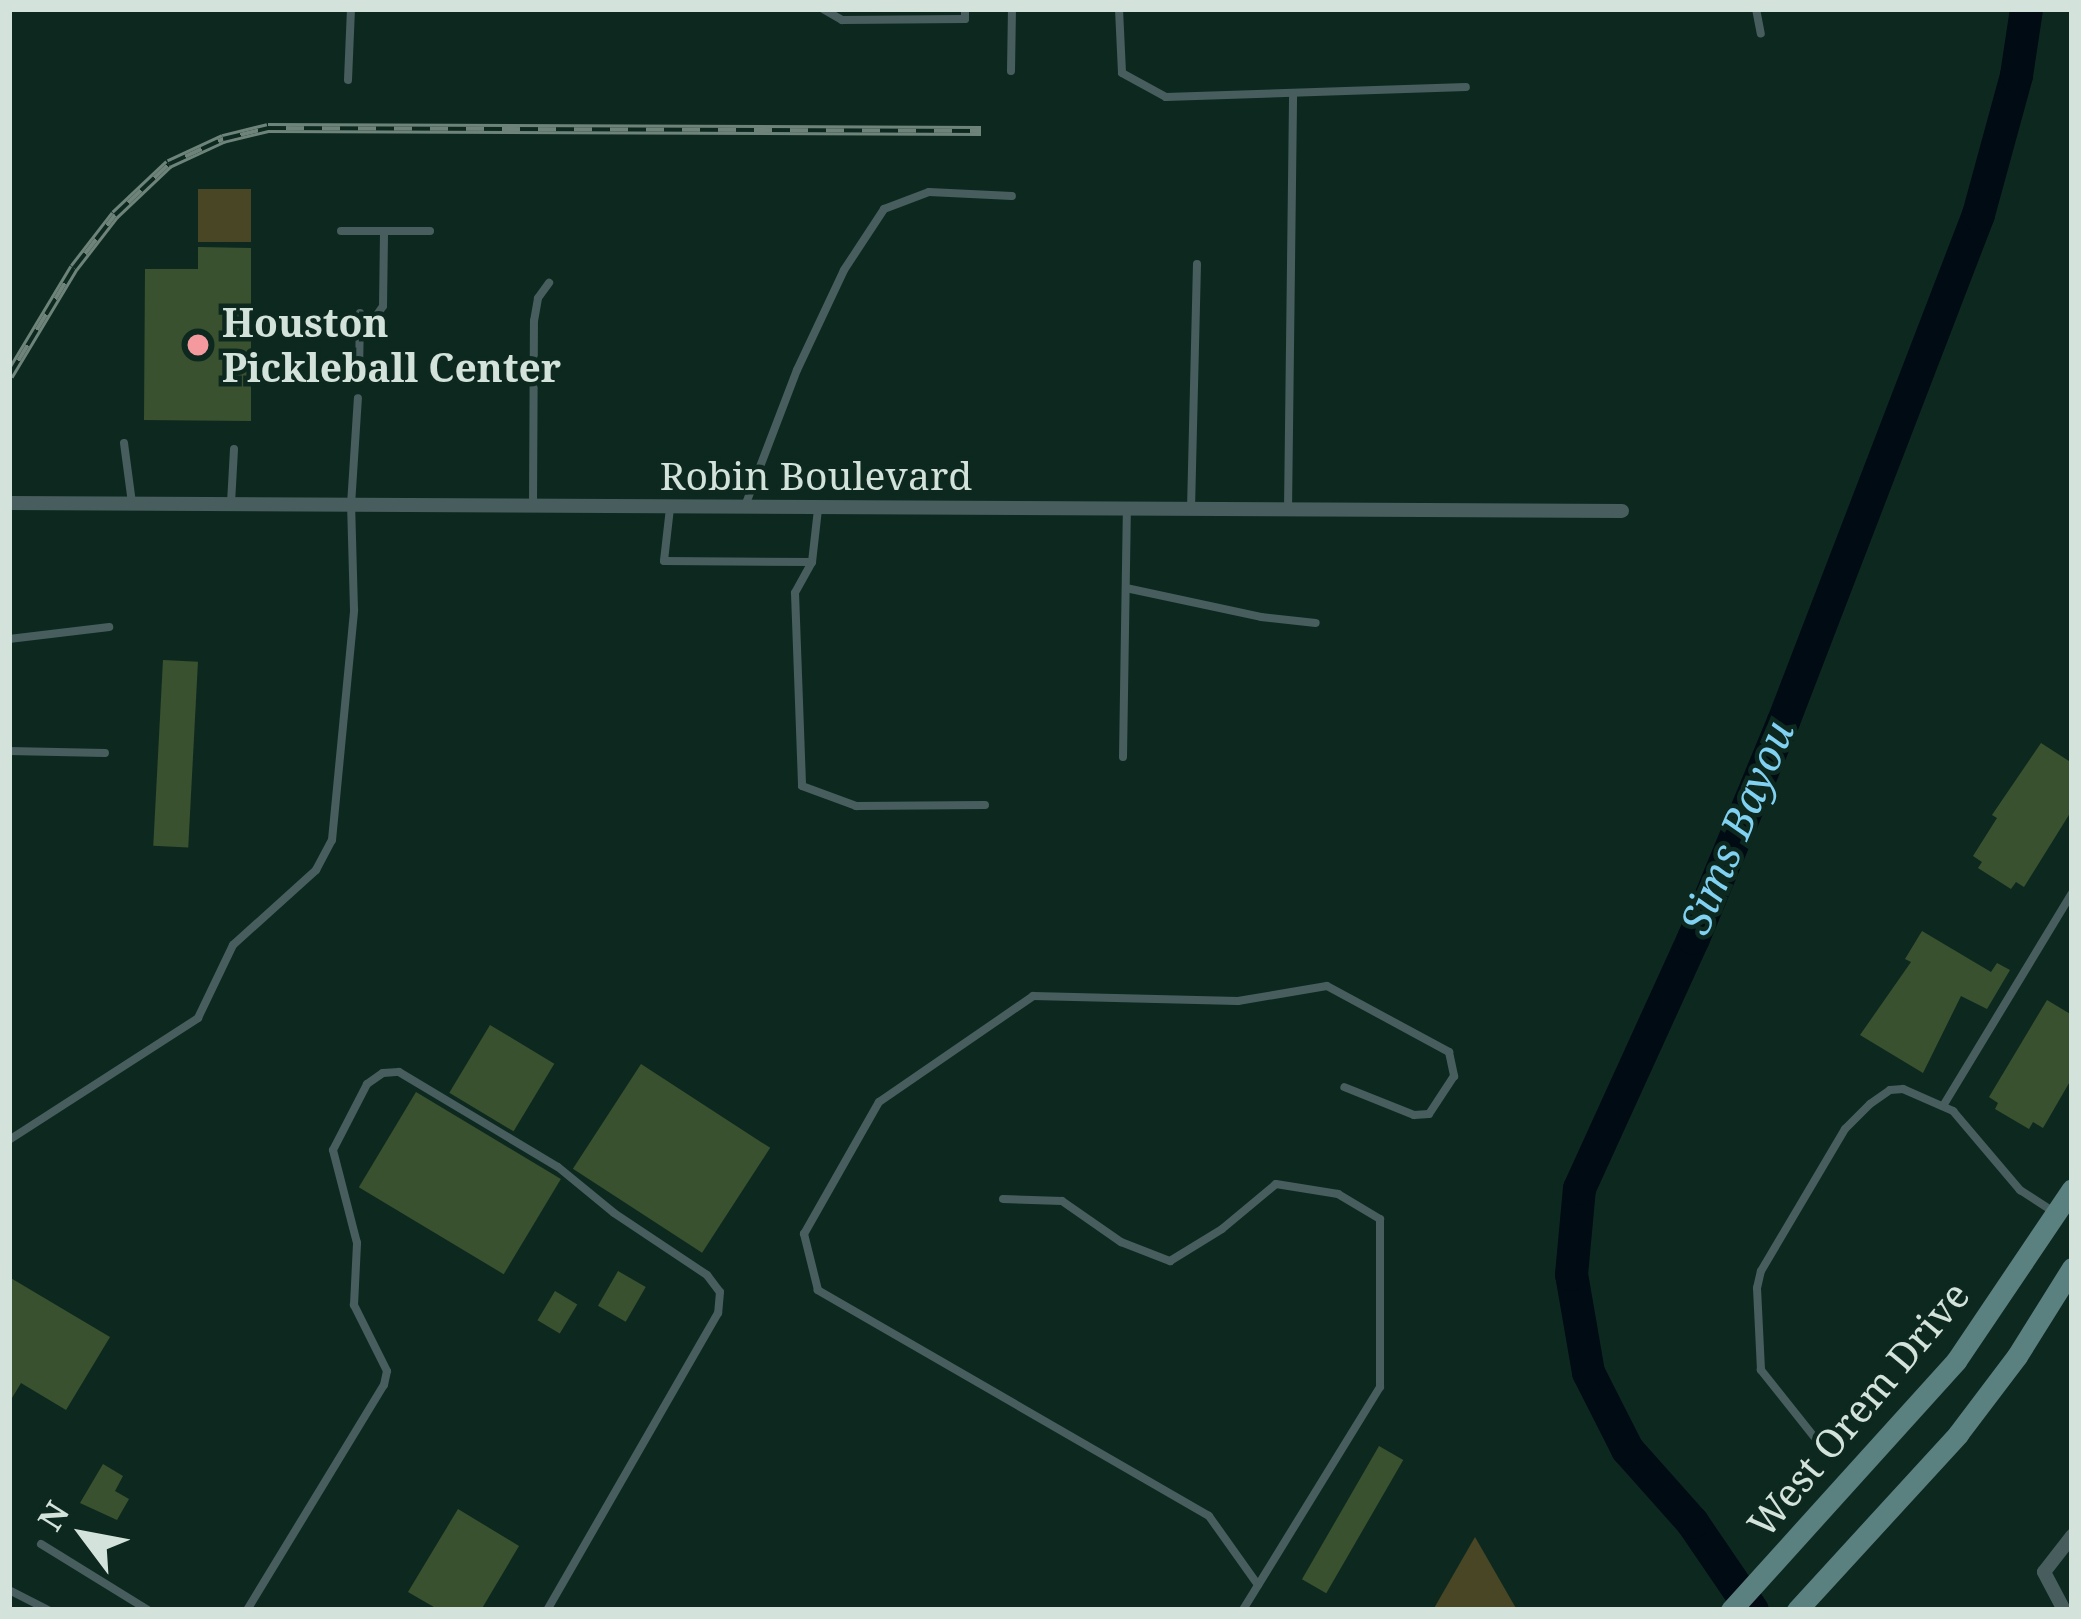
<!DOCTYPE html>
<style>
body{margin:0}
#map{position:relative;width:2081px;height:1619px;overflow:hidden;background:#0d291f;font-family:"Noto Serif",serif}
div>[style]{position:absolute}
.green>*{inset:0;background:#484624;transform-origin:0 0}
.river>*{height:33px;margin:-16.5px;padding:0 16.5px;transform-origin:16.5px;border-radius:16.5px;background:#000b14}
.building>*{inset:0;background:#3a512f;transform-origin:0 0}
.service>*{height:8px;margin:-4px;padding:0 4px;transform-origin:4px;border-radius:4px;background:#485e5e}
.minor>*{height:14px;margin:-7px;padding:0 7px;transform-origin:7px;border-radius:7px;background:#485e5e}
.secondary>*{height:21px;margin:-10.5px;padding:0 10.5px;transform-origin:10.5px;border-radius:10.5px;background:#5b8080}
.rail>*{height:10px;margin-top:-5px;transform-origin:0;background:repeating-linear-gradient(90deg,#0d291f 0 18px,#6e847b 0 36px);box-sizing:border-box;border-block:3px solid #6e847b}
.dots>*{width:33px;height:33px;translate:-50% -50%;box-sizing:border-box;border:6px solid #0d291f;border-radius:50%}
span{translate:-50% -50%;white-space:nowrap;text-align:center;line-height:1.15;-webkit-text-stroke:9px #0d291f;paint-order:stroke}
.poi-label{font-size:39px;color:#d3e3db;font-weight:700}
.left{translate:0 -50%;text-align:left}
.street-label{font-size:39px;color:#d3e3db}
.water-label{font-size:42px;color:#81d1f2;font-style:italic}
.frame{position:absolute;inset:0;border:12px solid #d3e3db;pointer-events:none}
.north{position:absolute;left:24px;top:1475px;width:120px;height:120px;-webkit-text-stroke:9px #0d291f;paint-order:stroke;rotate:302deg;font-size:33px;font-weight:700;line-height:48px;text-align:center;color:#d3e3db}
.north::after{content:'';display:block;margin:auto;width:42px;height:54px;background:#d3e3db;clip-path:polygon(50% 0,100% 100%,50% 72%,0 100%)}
</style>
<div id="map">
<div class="green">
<i style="left:198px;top:189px;width:53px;height:53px"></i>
<i style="clip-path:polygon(1475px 1537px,1517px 1610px,1433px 1610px)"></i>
</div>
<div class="river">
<i style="left:1752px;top:1610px;width:107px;rotate:-124.3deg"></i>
<i style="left:1692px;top:1522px;width:98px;rotate:-131.7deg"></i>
<i style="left:1627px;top:1449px;width:86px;rotate:-116.9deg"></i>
<i style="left:1588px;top:1372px;width:99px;rotate:-99.8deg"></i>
<i style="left:1571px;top:1274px;width:86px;rotate:-84.7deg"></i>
<i style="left:1579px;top:1188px;width:275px;rotate:-65.5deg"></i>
<i style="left:1693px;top:938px;width:235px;rotate:-67.5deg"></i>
<i style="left:1783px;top:721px;width:543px;rotate:-68.96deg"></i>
<i style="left:1978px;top:214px;width:144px;rotate:-74.7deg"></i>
<i style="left:2016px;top:75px;width:67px;rotate:-81.4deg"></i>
</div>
<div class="building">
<i style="clip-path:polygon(198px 247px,251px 248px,251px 421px,144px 420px,145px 269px,198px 269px)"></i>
<i style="left:163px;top:660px;width:35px;height:186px;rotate:3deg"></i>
<i style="clip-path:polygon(2041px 743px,2072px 763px,2072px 810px,2024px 887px,2016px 882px,2011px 889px,1978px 868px,1982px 862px,1973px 856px,1997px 818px,1992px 815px)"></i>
<i style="clip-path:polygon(1922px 931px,1991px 972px,1997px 963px,2010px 970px,1987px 1009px,1961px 996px,1923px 1073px,1860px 1035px,1911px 962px,1905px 959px)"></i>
<i style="clip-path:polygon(2047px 1000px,2072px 1015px,2072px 1078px,2043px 1128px,2033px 1122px,2029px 1129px,1995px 1109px,1998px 1103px,1989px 1097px)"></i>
<i style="left:490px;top:1025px;width:75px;height:79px;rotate:31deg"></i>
<i style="left:641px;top:1064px;width:154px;height:125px;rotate:33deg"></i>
<i style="left:416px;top:1092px;width:169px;height:111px;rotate:31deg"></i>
<i style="left:618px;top:1271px;width:32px;height:40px;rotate:30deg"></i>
<i style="clip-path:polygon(9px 1277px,110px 1337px,66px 1410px,21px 1383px,9px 1403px)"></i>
<i style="left:555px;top:1291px;width:26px;height:34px;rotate:31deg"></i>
<i style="left:1379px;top:1446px;width:28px;height:154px;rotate:30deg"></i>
<i style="clip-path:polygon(103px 1464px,123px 1476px,115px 1491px,129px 1499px,117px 1520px,80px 1503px)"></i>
<i style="clip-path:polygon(458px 1509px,519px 1546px,481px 1610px,439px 1610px,408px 1592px)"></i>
</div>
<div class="service">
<i style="left:823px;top:9px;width:22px;rotate:30deg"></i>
<i style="left:842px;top:20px;width:123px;rotate:-0.5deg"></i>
<i style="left:965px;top:19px;width:10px;rotate:-90deg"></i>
<i style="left:1119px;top:9px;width:64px;rotate:87.3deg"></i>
<i style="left:1122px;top:73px;width:50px;rotate:28.6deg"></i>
<i style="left:1166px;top:97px;width:300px;rotate:-1.9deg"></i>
<i style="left:1756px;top:9px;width:25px;rotate:79deg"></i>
<i style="left:1011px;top:71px;width:62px;rotate:-89.1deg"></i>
<i style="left:348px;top:80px;width:71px;rotate:-87.6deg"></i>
<i style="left:341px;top:231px;width:89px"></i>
<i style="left:360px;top:339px;width:40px;rotate:-55.1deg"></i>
<i style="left:383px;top:306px;width:75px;rotate:-89.2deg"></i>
<i style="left:359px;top:376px;width:63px;rotate:-89.1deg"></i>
<i style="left:124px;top:443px;width:61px;rotate:82.4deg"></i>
<i style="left:231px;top:503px;width:54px;rotate:-86.8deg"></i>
<i style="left:533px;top:504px;width:183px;rotate:-89.7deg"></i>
<i style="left:534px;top:321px;width:23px;rotate:-80deg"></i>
<i style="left:538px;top:298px;width:19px;rotate:-54deg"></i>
<i style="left:745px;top:506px;width:146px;rotate:-69.1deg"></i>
<i style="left:797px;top:370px;width:110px;rotate:-64.8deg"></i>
<i style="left:844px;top:270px;width:73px;rotate:-56.7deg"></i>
<i style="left:884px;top:209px;width:48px;rotate:-20.7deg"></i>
<i style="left:929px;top:192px;width:83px;rotate:2.8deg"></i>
<i style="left:670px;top:508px;width:53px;rotate:96.5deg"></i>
<i style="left:664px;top:561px;width:148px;rotate:0.4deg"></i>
<i style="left:812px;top:562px;width:53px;rotate:-83.5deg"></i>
<i style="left:1191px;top:509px;width:245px;rotate:-88.6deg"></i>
<i style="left:1288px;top:510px;width:417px;rotate:-89.3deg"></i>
<i style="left:812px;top:562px;width:35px;rotate:119deg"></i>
<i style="left:795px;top:593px;width:193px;rotate:87.9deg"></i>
<i style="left:802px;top:786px;width:58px;rotate:20.3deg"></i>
<i style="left:856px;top:806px;width:129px;rotate:-0.4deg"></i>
<i style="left:1126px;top:588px;width:138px;rotate:12.1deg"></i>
<i style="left:1261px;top:617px;width:55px;rotate:6.2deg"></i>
<i style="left:9px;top:639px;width:101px;rotate:-6.8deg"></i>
<i style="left:9px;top:751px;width:96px;rotate:1.2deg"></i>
<i style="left:1123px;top:757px;width:247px;rotate:-89.1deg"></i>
<i style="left:1943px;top:1106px;width:249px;rotate:-58.8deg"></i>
<i style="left:9px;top:1140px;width:225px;rotate:-32.8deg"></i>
<i style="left:198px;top:1018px;width:81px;rotate:-64.4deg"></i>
<i style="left:233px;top:945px;width:112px;rotate:-42.1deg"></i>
<i style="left:316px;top:870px;width:34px;rotate:-62deg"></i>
<i style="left:332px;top:840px;width:231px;rotate:-84.5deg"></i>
<i style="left:354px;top:610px;width:105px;rotate:-91.6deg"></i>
<i style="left:351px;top:505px;width:107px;rotate:-86.3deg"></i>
<i style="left:1003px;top:1199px;width:59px;rotate:1.9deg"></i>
<i style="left:1062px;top:1201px;width:72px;rotate:34.8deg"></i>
<i style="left:1121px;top:1242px;width:53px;rotate:21.2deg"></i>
<i style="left:1170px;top:1261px;width:61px;rotate:-31.6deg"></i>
<i style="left:1222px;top:1229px;width:70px;rotate:-39.8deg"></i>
<i style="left:1276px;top:1184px;width:63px;rotate:9.2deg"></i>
<i style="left:1338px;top:1194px;width:49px;rotate:30.8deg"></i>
<i style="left:1380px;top:1219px;width:168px;rotate:90deg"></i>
<i style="left:1380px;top:1387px;width:262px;rotate:121.6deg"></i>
<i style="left:1823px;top:1448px;width:100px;rotate:-128.5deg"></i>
<i style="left:1761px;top:1370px;width:82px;rotate:-92.8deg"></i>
<i style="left:1757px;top:1288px;width:17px;rotate:-77deg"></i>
<i style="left:1761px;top:1271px;width:165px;rotate:-59.4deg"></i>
<i style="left:1845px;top:1129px;width:35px;rotate:-45deg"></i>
<i style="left:1870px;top:1104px;width:24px;rotate:-35deg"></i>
<i style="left:1890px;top:1090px;width:13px;rotate:-4deg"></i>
<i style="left:1903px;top:1089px;width:55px;rotate:23.7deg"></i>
<i style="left:1953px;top:1111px;width:104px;rotate:49.7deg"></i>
<i style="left:2020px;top:1190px;width:38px;rotate:33deg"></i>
<i style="left:41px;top:1544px;width:126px;rotate:31.7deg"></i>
<i style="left:1258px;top:1585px;width:85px;rotate:-125.4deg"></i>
<i style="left:1209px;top:1516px;width:452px;rotate:-150deg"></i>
<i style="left:818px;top:1290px;width:58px;rotate:-104deg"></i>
<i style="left:804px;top:1234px;width:152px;rotate:-60.4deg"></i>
<i style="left:879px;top:1102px;width:187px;rotate:-34.5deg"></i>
<i style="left:1033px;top:996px;width:205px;rotate:1.4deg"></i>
<i style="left:1238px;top:1001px;width:90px;rotate:-9.6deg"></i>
<i style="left:1327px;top:986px;width:139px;rotate:28.4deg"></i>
<i style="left:1449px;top:1052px;width:25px;rotate:78deg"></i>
<i style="left:1454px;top:1076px;width:45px;rotate:123.3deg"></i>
<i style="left:1429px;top:1114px;width:15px;rotate:176deg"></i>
<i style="left:1414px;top:1115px;width:75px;rotate:-158.2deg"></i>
<i style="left:9px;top:1590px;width:44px;rotate:27.1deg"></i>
<i style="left:247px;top:1610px;width:263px;rotate:-58.7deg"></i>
<i style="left:384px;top:1385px;width:14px;rotate:-78deg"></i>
<i style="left:387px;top:1371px;width:74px;rotate:-116.6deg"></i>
<i style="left:354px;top:1305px;width:62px;rotate:-87.2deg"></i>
<i style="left:357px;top:1243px;width:96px;rotate:-104.5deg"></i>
<i style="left:333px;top:1150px;width:74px;rotate:-62.7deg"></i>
<i style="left:367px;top:1084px;width:19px;rotate:-35deg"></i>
<i style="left:383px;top:1073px;width:16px;rotate:-4deg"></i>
<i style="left:399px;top:1072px;width:185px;rotate:30.9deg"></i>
<i style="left:558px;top:1167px;width:72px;rotate:39.4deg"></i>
<i style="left:614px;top:1213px;width:112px;rotate:33.7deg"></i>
<i style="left:707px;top:1275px;width:21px;rotate:53deg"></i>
<i style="left:720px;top:1292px;width:21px;rotate:95deg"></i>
<i style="left:718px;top:1313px;width:343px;rotate:119.9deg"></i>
</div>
<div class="minor">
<i style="left:9px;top:503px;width:1613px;rotate:0.28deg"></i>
<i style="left:2064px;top:1610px;width:43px;rotate:-117.8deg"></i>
<i style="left:2044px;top:1572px;width:46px;rotate:-52.1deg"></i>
</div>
<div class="secondary">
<i style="left:1731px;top:1610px;width:336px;rotate:-47.9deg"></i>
<i style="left:1956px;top:1361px;width:207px;rotate:-56deg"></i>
<i style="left:1797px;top:1610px;width:239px;rotate:-47.5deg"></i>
<i style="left:1958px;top:1434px;width:98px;rotate:-52.9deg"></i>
<i style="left:2017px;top:1356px;width:104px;rotate:-58deg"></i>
</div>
<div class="rail">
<i style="left:9px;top:376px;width:126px;rotate:-59deg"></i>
<i style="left:74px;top:268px;width:67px;rotate:-52.3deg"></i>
<i style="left:115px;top:215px;width:74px;rotate:-43.4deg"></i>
<i style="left:169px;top:164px;width:60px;rotate:-24.8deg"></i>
<i style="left:223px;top:139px;width:46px;rotate:-13.7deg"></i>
<i style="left:268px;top:128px;width:713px;rotate:0.24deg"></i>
</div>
<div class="dots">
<i style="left:198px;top:345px;background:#f49a9f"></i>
</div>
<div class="poi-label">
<span class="left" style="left:222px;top:345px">Houston<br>Pickleball Center</span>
</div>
<div class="street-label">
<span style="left:816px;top:475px">Robin Boulevard</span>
<span style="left:1858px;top:1409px;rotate:-50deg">West Orem Drive</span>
</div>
<div class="water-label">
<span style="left:1736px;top:827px;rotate:-67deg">Sims Bayou</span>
</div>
<div class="frame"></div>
<div class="north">N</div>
</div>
